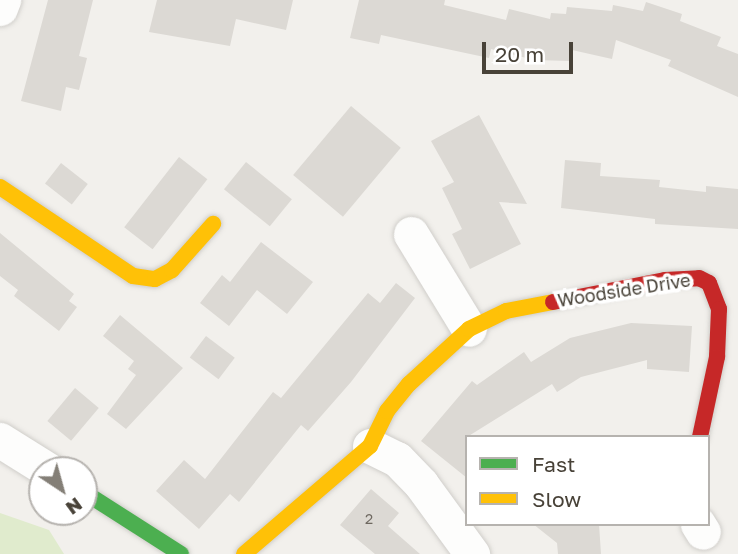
<!DOCTYPE html>
<style>
body{margin:0}
#map{position:relative;width:738px;height:554px;overflow:hidden;background:#f2f0ec;font-family:"Golos Text",sans-serif}
div>[style]{position:absolute}
.green>*{inset:0;background:#e0ebcd}
.building>*{inset:0;background:#dcd9d4;transform-origin:0 0}
.roads{filter:drop-shadow(0 0 2px #d0ceca) drop-shadow(0 0 2px #d0ceca)}
.street>*{height:35px;margin:-17.5px;padding:0 17.5px;transform-origin:17.5px;border-radius:17.5px;background:#fdfdfc}
.fast>*{height:16px;margin:-8px;padding:0 8px;transform-origin:8px;border-radius:8px;background:#4caf50}
.slow>*{height:16px;margin:-8px;padding:0 8px;transform-origin:8px;border-radius:8px;background:#ffc107}
.jam>*{height:16px;margin:-8px;padding:0 8px;transform-origin:8px;border-radius:8px;background:#c62828}
span{translate:-50% -50%;white-space:nowrap;text-align:center;line-height:1.15;-webkit-text-stroke:7px #fff;paint-order:stroke}
.number-label{font-size:14px;color:#6e6860}
.number-label span{-webkit-text-stroke-width:0}
.street-label{font-size:18px;color:#484238}
.legend{position:absolute;left:465px;top:435px;width:245px;height:91px;box-sizing:border-box;background:#fff;border:2px solid #b6b3af;margin:0;padding:9px 12px;list-style:none;font-size:21px;color:#484238}
.legend li{display:flex;align-items:center;gap:14px;height:35px}
.legend b{width:35px;border:2px solid #b6b3af}
.north{position:absolute;left:28px;top:456px;width:70px;height:70px;box-sizing:border-box;background:#fff;border:2px solid #b6b3af;border-radius:50%;rotate:144deg;font-size:19px;font-weight:700;line-height:28px;text-align:center;color:#484238}
.north::after{content:'';display:block;margin:auto;width:24px;height:32px;background:#847f77;clip-path:polygon(50% 0,100% 100%,50% 72%,0 100%)}
.scale{position:absolute;left:482px;top:42px;width:91px;height:32px;box-sizing:border-box;border:4px solid #484238;border-top:0;padding-left:9px;font-size:21px;line-height:24px;white-space:nowrap;color:#484238;-webkit-text-stroke:5px #fff;paint-order:stroke}
</style>
<div id="map">
<div class="green">
<i style="clip-path:polygon(0 513px,49px 530px,64px 554px,0 554px)"></i>
</div>
<div class="building">
<i style="clip-path:polygon(48px 0,93px 0,79px 56px,87px 58px,79px 90px,66px 87px,61px 111px,21px 101px)"></i>
<i style="clip-path:polygon(157px 0,293px 0,286px 30px,236px 19px,230px 46px,149px 32px)"></i>
<i style="clip-path:polygon(359px 0,445px 0,444px 5px,506px 20px,509px 9px,550px 19px,551px 13px,566px 14px,567px 7px,612px 11px,613px 5px,643px 11px,646px 2px,682px 14px,680px 21px,721px 37px,717px 46px,738px 54px,738px 97px,668px 66px,671px 60px,616px 40px,612px 59px,572px 50px,571px 61px,534px 60px,491px 49px,489px 58px,381px 35px,379px 44px,350px 38px)"></i>
<i style="left:351px;top:106px;width:65px;height:90px;rotate:40deg"></i>
<i style="clip-path:polygon(479px 115px,527px 204px,499px 202px,521px 244px,470px 269px,452px 234px,462px 229px,442px 188px,454px 182px,431px 141px)"></i>
<i style="left:179px;top:157px;width:36px;height:89px;rotate:38deg"></i>
<i style="clip-path:polygon(565px 160px,601px 163px,600px 176px,660px 180px,659px 187px,706px 192px,706px 186px,738px 189px,738px 229px,655px 224px,655px 219px,561px 208px)"></i>
<i style="left:246px;top:162px;width:59px;height:35px;rotate:39deg"></i>
<i style="left:61px;top:163px;width:34px;height:26px;rotate:38deg"></i>
<i style="clip-path:polygon(0 233px,74px 294px,69px 301px,77px 307px,59px 331px,14px 296px,18px 290px,0 276px)"></i>
<i style="clip-path:polygon(261px 242px,313px 282px,287px 314px,257px 290px,229px 326px,200px 303px,222px 275px,230px 282px)"></i>
<i style="clip-path:polygon(396px 283px,415px 298px,351px 382px,308px 431px,301px 425px,239px 502px,230px 494px,199px 529px,156px 491px,184px 460px,205px 479px,273px 392px,281px 398px,368px 293px,380px 303px)"></i>
<i style="clip-path:polygon(120px 315px,183px 368px,126px 429px,107px 414px,136px 375px,128px 369px,134px 361px,103px 336px)"></i>
<i style="clip-path:polygon(631px 323px,692px 326px,689px 372px,647px 369px,647px 360px,581px 377px,557px 392px,552px 384px,467px 437px,467px 478px,421px 441px,472px 381px,477px 385px,524px 352px,531px 362px,570px 338px)"></i>
<i style="left:206px;top:336px;width:36px;height:27px;rotate:37deg"></i>
<i style="left:75px;top:388px;width:31px;height:43px;rotate:40deg"></i>
<i style="clip-path:polygon(371px 489px,399px 513px,388px 526px,420px 554px,375px 554px,340px 525px)"></i>
<i style="clip-path:polygon(533px 524px,599px 524px,601px 554px,558px 554px,557px 543px)"></i>
</div>
<div class="roads">
<div class="street">
<i style="left:0;top:8px;width:9px;rotate:-69deg"></i>
<i style="left:411px;top:234px;width:111px;rotate:58.6deg"></i>
<i style="left:0;top:440px;width:57px;rotate:32deg"></i>
<i style="left:370px;top:446px;width:30px;rotate:26deg"></i>
<i style="left:397px;top:459px;width:35px;rotate:46deg"></i>
<i style="left:421px;top:484px;width:87px;rotate:53.9deg"></i>
<i style="left:698px;top:524px;width:9px;rotate:58deg"></i>
</div>
<div class="fast">
<i style="left:84px;top:492px;width:115px;rotate:32.6deg"></i>
</div>
<div class="slow">
<i style="left:0;top:187px;width:160px;rotate:33.8deg"></i>
<i style="left:133px;top:276px;width:22px;rotate:8deg"></i>
<i style="left:155px;top:279px;width:19px;rotate:-28deg"></i>
<i style="left:172px;top:270px;width:62px;rotate:-48.3deg"></i>
<i style="left:244px;top:554px;width:166px;rotate:-40.6deg"></i>
<i style="left:370px;top:446px;width:39px;rotate:-64deg"></i>
<i style="left:387px;top:411px;width:35px;rotate:-51deg"></i>
<i style="left:409px;top:384px;width:81px;rotate:-42.5deg"></i>
<i style="left:469px;top:329px;width:41px;rotate:-25.9deg"></i>
<i style="left:506px;top:311px;width:48px;rotate:-10.8deg"></i>
</div>
<div class="jam">
<i style="left:553px;top:302px;width:114px;rotate:-11.1deg"></i>
<i style="left:665px;top:280px;width:34px;rotate:-3deg"></i>
<i style="left:699px;top:278px;width:11px;rotate:27deg"></i>
<i style="left:709px;top:283px;width:28px;rotate:69deg"></i>
<i style="left:719px;top:309px;width:48px;rotate:92.4deg"></i>
<i style="left:717px;top:357px;width:82px;rotate:102deg"></i>
</div>
</div>
<div class="number-label">
<span style="left:369px;top:519px">2</span>
</div>
<div class="street-label">
<span style="left:624px;top:290px;rotate:-9deg">Woodside Drive</span>
</div>
<ul class="legend">
<li><b style="height:9px;background:#4caf50"></b>Fast</li>
<li><b style="height:9px;background:#ffc107"></b>Slow</li>
</ul>
<div class="north">N</div>
<div class="scale">20 m</div>
</div>
